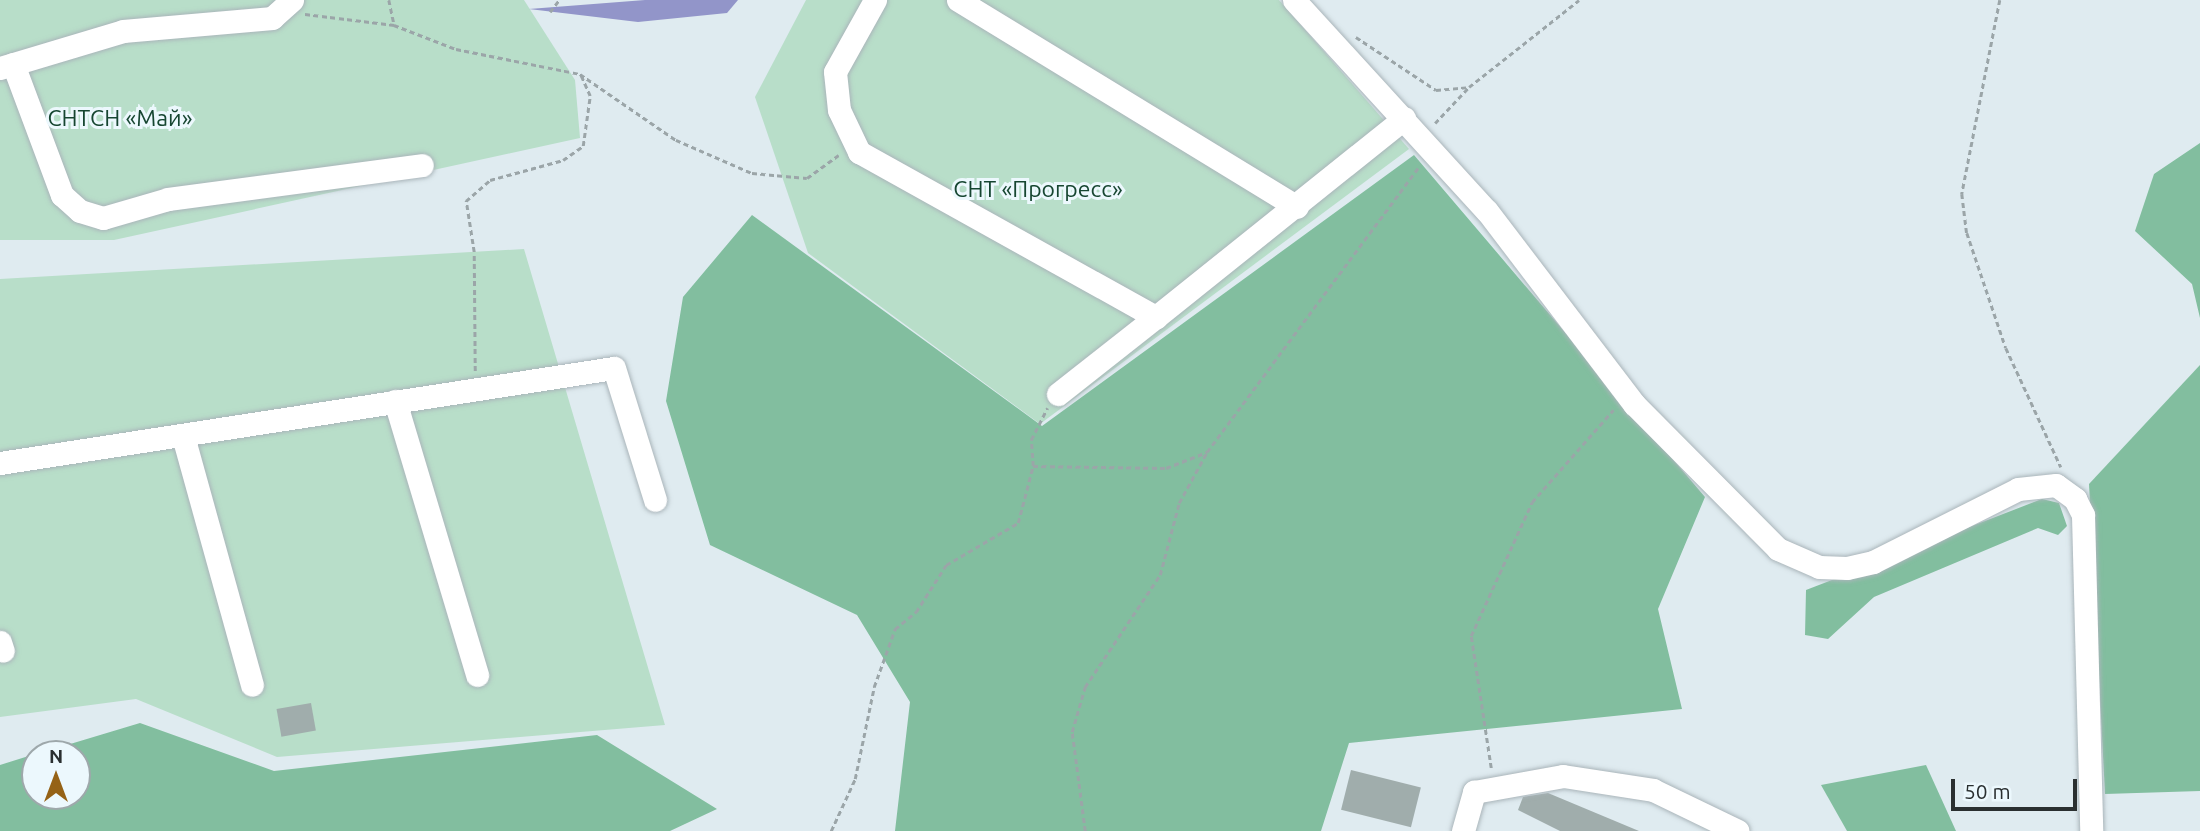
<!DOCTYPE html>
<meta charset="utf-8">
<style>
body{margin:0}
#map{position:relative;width:2200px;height:831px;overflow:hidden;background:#dfebf0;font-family:Ubuntu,sans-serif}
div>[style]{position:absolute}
.green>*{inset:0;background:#b8dec9}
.forest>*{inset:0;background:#82be9f}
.water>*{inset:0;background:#9295c9}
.building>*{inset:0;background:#a0adac;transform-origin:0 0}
.path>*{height:2.5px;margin-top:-1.25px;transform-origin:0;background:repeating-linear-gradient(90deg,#9ba5a8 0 5px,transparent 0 8.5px)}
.roads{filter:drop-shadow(0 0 2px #aab5ba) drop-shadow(0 0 2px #aab5ba)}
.minor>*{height:23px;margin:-11.5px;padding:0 11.5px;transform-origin:11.5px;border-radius:11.5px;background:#fff}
span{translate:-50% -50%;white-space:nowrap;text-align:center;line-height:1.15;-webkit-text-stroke:6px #ecf8fd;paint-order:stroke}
.park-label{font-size:23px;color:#164631}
.north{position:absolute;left:21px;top:740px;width:70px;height:70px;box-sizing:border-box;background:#ecf8fd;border:2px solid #9ea8ab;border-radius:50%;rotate:0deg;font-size:19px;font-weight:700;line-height:28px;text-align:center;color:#2a2f30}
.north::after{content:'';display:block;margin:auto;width:24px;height:32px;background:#956216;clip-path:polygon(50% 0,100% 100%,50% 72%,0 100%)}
.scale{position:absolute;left:1951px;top:779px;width:126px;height:32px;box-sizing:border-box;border:4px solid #2a2f30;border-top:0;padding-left:9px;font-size:21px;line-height:24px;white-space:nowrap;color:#2a2f30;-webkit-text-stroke:5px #ecf8fd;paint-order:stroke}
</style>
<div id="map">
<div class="green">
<i style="clip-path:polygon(0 0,524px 0,575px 80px,580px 138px,114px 240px,0 240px)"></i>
<i style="clip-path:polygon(806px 0,1279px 0,1409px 149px,1040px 424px,808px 253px,755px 97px)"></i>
<i style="clip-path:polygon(524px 249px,665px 725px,277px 757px,136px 699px,0 717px,0 279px)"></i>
</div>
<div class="forest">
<i style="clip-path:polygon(2200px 143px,2200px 318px,2192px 284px,2135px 231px,2154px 174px)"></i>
<i style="clip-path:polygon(1414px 155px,1705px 497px,1658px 609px,1682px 709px,1349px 743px,1321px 831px,895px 831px,910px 702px,857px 615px,710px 545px,666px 401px,683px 297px,752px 215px,1042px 426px)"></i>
<i style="clip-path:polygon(2200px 365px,2200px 791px,2105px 794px,2089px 484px)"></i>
<i style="clip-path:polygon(2042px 499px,2059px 503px,2067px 526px,2058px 535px,2038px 528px,1874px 597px,1828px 639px,1805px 635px,1806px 590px)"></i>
<i style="clip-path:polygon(140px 723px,274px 771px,597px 735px,717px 809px,670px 831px,0 831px,0 765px,35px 754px,35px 796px,77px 796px,77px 754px,37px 754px)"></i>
<i style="clip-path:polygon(1926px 765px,1956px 831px,1847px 831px,1821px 785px)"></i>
</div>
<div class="water">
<i style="clip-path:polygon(645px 0,738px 0,727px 13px,638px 22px,529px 9px)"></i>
</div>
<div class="building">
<i style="left:311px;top:703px;width:28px;height:35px;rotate:80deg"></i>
<i style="left:1351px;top:770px;width:72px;height:41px;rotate:14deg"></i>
<i style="clip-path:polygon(1548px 793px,1639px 831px,1560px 831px,1518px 810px,1523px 797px)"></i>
</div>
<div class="path">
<i style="left:389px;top:0;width:25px;rotate:78deg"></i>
<i style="left:2000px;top:0;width:198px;rotate:101.1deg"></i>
<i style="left:1962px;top:194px;width:39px;rotate:83deg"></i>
<i style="left:1967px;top:233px;width:121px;rotate:71.3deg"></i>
<i style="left:2006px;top:348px;width:131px;rotate:65.2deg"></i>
<i style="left:550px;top:12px;width:15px;rotate:-53deg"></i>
<i style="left:305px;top:14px;width:90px;rotate:7deg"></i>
<i style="left:394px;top:25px;width:66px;rotate:21.2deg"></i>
<i style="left:456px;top:49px;width:126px;rotate:11.4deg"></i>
<i style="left:580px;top:74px;width:116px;rotate:34.5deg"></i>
<i style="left:676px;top:140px;width:83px;rotate:23.5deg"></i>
<i style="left:752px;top:173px;width:55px;rotate:5.2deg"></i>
<i style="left:807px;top:178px;width:39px;rotate:-36deg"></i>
<i style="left:1356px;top:37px;width:96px;rotate:33.5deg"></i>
<i style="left:1436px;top:90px;width:33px;rotate:-5deg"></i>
<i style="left:1469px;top:87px;width:140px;rotate:-38.3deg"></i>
<i style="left:1435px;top:123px;width:50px;rotate:-46.6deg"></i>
<i style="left:475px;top:371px;width:119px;rotate:-90.5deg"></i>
<i style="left:474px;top:252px;width:52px;rotate:-98.9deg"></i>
<i style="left:466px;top:201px;width:32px;rotate:-41deg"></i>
<i style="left:490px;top:180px;width:76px;rotate:-15.3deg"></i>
<i style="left:563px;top:160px;width:24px;rotate:-35deg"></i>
<i style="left:583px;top:146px;width:50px;rotate:-82deg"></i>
<i style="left:590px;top:96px;width:24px;rotate:-114deg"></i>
<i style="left:1033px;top:466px;width:133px;rotate:0.9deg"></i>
<i style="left:1166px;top:468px;width:44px;rotate:-21.3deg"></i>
<i style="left:1491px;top:768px;width:134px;rotate:-98.6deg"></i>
<i style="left:1471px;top:636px;width:147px;rotate:-65.5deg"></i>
<i style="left:1532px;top:502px;width:123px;rotate:-48.6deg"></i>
<i style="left:831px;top:831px;width:57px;rotate:-65.2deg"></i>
<i style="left:855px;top:779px;width:94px;rotate:-78.3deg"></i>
<i style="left:874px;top:687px;width:62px;rotate:-70.1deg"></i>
<i style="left:895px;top:629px;width:27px;rotate:-39deg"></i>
<i style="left:916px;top:612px;width:56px;rotate:-57.4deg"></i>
<i style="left:946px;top:565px;width:83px;rotate:-30.3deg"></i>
<i style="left:1018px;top:523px;width:59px;rotate:-75.3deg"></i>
<i style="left:1033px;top:466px;width:26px;rotate:-94deg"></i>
<i style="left:1031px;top:440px;width:36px;rotate:-63deg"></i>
<i style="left:1085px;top:831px;width:100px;rotate:-97.5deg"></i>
<i style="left:1072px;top:732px;width:47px;rotate:-73.9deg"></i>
<i style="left:1085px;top:687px;width:135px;rotate:-56.2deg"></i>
<i style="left:1160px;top:575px;width:74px;rotate:-75.2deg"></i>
<i style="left:1179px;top:503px;width:58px;rotate:-61.2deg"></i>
<i style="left:1207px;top:452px;width:357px;rotate:-53.4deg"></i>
</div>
<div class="roads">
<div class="minor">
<i style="left:875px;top:0;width:82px;rotate:119.1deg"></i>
<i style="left:835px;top:72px;width:38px;rotate:84deg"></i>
<i style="left:839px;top:110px;width:47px;rotate:64.5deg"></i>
<i style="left:859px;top:152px;width:340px;rotate:29.1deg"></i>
<i style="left:1156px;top:317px;width:318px;rotate:-38.7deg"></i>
<i style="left:958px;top:0;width:397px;rotate:31.4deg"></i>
<i style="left:1294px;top:0;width:286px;rotate:47.6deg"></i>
<i style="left:1487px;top:211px;width:243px;rotate:52.7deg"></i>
<i style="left:1634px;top:404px;width:204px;rotate:45.2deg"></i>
<i style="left:1778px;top:549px;width:45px;rotate:23.7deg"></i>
<i style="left:1819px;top:567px;width:28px;rotate:2deg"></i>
<i style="left:1847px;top:568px;width:27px;rotate:-13deg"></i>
<i style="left:1873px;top:562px;width:162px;rotate:-26.7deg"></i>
<i style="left:2018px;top:489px;width:38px;rotate:-6deg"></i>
<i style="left:2056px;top:485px;width:24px;rotate:36deg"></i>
<i style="left:2075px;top:499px;width:18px;rotate:63deg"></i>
<i style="left:2083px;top:515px;width:316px;rotate:88.5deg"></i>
<i style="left:13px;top:64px;width:140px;rotate:69.5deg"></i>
<i style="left:62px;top:195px;width:24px;rotate:42deg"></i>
<i style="left:80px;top:211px;width:24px;rotate:17deg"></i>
<i style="left:103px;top:218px;width:68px;rotate:-16.3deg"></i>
<i style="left:168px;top:199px;width:256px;rotate:-7.6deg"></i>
<i style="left:0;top:68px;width:128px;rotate:-16.7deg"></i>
<i style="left:123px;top:31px;width:150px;rotate:-5deg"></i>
<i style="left:272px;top:18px;width:27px;rotate:-42deg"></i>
<i style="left:1058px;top:394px;width:125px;rotate:-38.2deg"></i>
<i style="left:395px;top:401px;width:286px;rotate:73.3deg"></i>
<i style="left:183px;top:436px;width:258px;rotate:74.5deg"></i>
<i style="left:0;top:463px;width:621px;rotate:-8.8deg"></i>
<i style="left:614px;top:368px;width:138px;rotate:72.7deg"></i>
<i style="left:0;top:642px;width:9px;rotate:72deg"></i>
<i style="left:1463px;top:831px;width:41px;rotate:-74.2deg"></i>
<i style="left:1474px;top:792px;width:90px;rotate:-10.2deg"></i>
<i style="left:1563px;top:776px;width:91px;rotate:8.8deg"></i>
<i style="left:1653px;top:790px;width:94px;rotate:25.8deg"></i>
</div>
</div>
<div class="park-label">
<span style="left:120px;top:118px">СНТСН «Май»</span>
<span style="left:1038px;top:189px">СНТ «Прогресс»</span>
</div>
<div class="north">N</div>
<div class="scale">50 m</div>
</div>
